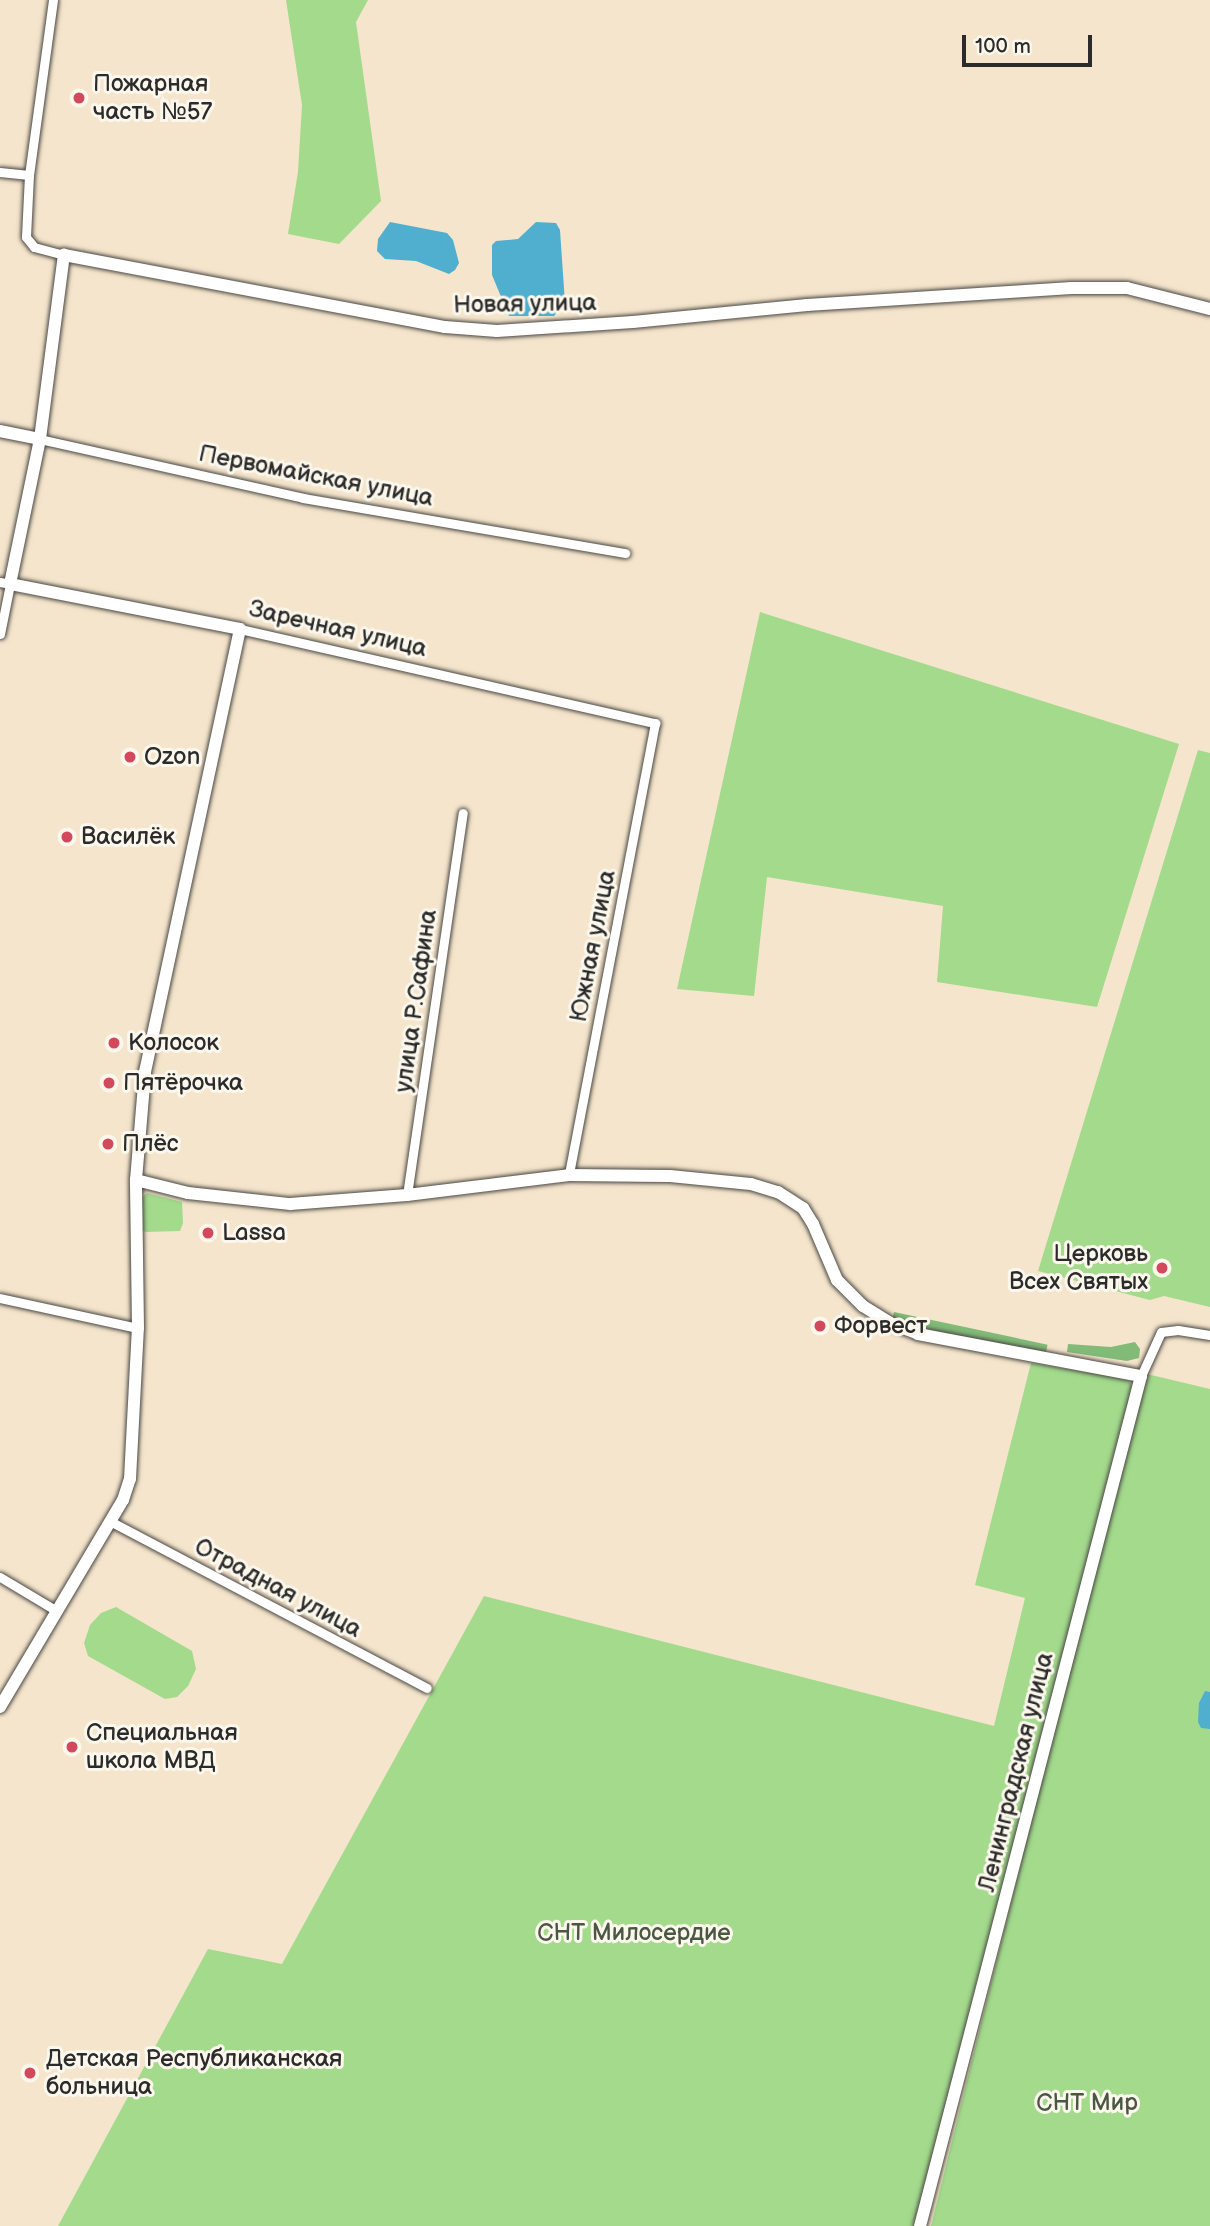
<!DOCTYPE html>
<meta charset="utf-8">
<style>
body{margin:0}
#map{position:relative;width:1210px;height:2226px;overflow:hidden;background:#f5e5cc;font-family:"Balsamiq Sans",sans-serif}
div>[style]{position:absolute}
.green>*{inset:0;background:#a3da8c}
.forest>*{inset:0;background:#82ba78;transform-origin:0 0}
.water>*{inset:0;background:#50afcf}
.roads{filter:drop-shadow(0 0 2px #494743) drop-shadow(0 0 2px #494743)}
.street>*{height:9px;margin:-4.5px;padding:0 4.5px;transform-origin:4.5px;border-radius:4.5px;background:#fff}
.secondary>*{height:12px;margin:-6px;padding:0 6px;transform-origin:6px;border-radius:6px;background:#fff}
.dots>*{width:19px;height:19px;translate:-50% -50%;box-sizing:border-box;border:4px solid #fbf7ec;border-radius:50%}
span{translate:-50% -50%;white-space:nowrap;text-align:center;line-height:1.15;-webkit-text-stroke:6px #fbf7ec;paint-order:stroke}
.poi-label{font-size:24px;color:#2b2b2b}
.left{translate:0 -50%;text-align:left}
.right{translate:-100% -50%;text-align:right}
.street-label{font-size:24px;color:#2b2b2b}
.park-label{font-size:24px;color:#495743}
.scale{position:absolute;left:962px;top:35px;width:130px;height:32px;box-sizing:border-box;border:4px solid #2b2b2b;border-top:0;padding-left:9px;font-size:21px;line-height:24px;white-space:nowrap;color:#2b2b2b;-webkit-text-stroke:5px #fbf7ec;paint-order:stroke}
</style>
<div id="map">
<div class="green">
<i style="clip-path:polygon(286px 0,368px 0,356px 22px,381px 201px,339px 244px,288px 234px,298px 172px,302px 105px)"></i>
<i style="clip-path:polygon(760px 612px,1179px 744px,1097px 1007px,937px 982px,943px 906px,767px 877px,754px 996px,677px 989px)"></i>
<i style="clip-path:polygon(1198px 750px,1210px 753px,1210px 1307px,1164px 1296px,1150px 1300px,1038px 1271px)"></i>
<i style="clip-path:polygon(147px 1193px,182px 1202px,183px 1223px,180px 1231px,146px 1232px,140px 1229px,140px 1199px)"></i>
<i style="clip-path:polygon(1031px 1363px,1127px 1379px,1134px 1389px,914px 2226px,58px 2226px,208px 1949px,282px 1964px,484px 1596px,994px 1726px,1025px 1598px,975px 1585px)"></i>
<i style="clip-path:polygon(1147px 1374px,1210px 1389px,1210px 2226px,931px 2226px,1052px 1737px)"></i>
<i style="clip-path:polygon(116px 1607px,192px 1651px,196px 1669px,188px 1686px,177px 1697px,165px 1699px,88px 1656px,84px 1643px,90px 1625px,101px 1613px)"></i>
</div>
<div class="forest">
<i style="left:894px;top:1312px;width:157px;height:10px;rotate:12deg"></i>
<i style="clip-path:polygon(1135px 1342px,1140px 1349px,1139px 1358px,1127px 1361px,1067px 1352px,1068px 1344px,1111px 1347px)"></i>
</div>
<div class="water">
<i style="clip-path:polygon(390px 222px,447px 233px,453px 240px,459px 263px,455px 270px,449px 274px,416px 261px,385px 259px,377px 251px,378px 239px)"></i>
<i style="clip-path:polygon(536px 222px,556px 223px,560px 230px,565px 303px,554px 316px,509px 316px,492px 275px,492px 245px,496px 241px,518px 239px)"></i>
<i style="clip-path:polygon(1205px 1691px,1210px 1692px,1210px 1729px,1201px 1728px,1198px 1722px,1199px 1703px)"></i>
</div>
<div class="roads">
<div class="street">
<i style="left:53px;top:0;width:177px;rotate:97.8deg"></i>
<i style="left:29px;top:175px;width:62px;rotate:92.8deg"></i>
<i style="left:26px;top:237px;width:13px;rotate:51deg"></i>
<i style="left:34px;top:247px;width:31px;rotate:15deg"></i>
<i style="left:0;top:172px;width:29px;rotate:6deg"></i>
<i style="left:40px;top:439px;width:270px;rotate:12.6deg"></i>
<i style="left:303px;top:498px;width:327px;rotate:9.7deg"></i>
<i style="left:0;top:582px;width:10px;rotate:11deg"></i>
<i style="left:10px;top:584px;width:51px;rotate:101.3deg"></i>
<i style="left:240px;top:629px;width:426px;rotate:12.8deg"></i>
<i style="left:655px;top:723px;width:460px;rotate:100.8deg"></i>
<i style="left:407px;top:1195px;width:386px;rotate:-81.7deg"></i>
<i style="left:0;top:1298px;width:141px;rotate:12.3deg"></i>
<i style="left:1141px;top:1376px;width:48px;rotate:-65.6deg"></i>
<i style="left:1161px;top:1332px;width:17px;rotate:-7deg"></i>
<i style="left:1178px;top:1330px;width:32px;rotate:9deg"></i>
<i style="left:110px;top:1521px;width:358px;rotate:27.8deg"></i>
<i style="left:0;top:1577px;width:66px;rotate:30.8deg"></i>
</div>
<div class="secondary">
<i style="left:0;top:431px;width:41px;rotate:11.3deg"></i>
<i style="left:136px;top:1180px;width:54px;rotate:14deg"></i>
<i style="left:188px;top:1193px;width:103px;rotate:6.2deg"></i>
<i style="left:290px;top:1204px;width:117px;rotate:-4.4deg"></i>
<i style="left:407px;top:1195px;width:163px;rotate:-7deg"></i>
<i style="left:569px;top:1175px;width:101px;rotate:0.6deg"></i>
<i style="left:670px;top:1176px;width:81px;rotate:5.6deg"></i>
<i style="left:751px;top:1184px;width:28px;rotate:17deg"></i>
<i style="left:778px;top:1192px;width:30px;rotate:33deg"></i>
<i style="left:803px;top:1208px;width:19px;rotate:58deg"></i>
<i style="left:813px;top:1224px;width:61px;rotate:66.8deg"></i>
<i style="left:837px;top:1280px;width:37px;rotate:45deg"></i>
<i style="left:863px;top:1306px;width:32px;rotate:32deg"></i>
<i style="left:890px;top:1323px;width:30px;rotate:21deg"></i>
<i style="left:918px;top:1334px;width:227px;rotate:10.7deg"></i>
<i style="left:1141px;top:1376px;width:878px;rotate:104.57deg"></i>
<i style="left:0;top:1707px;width:241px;rotate:-59.3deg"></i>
<i style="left:123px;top:1500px;width:22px;rotate:-72deg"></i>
<i style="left:130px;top:1479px;width:151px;rotate:-87deg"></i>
<i style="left:138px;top:1328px;width:148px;rotate:-90.8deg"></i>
<i style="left:136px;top:1180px;width:108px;rotate:-85.2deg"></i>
<i style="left:145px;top:1072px;width:453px;rotate:-77.9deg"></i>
<i style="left:240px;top:629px;width:234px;rotate:-168.9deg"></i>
<i style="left:10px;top:584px;width:148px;rotate:-78.3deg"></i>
<i style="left:40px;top:439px;width:186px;rotate:-82.6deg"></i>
<i style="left:64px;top:255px;width:388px;rotate:10.7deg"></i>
<i style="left:445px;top:327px;width:52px;rotate:4.4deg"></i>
<i style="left:497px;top:331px;width:136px;rotate:-3.8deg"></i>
<i style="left:633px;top:322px;width:175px;rotate:-5.6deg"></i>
<i style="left:807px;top:305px;width:265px;rotate:-3.7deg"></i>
<i style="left:1071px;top:288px;width:56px"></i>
<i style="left:1127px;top:288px;width:86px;rotate:14.2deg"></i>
</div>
</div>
<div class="dots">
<i style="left:79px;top:98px;background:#d1495b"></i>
<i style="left:130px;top:757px;background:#d1495b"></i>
<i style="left:67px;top:837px;background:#d1495b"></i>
<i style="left:114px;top:1043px;background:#d1495b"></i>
<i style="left:109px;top:1083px;background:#d1495b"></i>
<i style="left:108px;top:1144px;background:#d1495b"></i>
<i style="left:208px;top:1233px;background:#d1495b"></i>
<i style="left:1162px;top:1268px;background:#d1495b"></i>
<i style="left:820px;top:1326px;background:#d1495b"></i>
<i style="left:72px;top:1747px;background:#d1495b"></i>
<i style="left:30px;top:2073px;background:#d1495b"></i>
</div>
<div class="poi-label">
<span class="left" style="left:93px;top:98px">Пожарная<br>часть №57</span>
<span class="left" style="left:144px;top:757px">Ozon</span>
<span class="left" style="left:81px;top:837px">Василёк</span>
<span class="left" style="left:128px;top:1043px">Колосок</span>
<span class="left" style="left:123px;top:1083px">Пятёрочка</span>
<span class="left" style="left:122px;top:1144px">Плёс</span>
<span class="left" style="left:222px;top:1233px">Lassa</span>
<span class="right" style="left:1148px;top:1268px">Церковь<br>Всех Святых</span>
<span class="left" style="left:834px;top:1326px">Форвест</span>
<span class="left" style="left:86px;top:1747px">Специальная<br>школа МВД</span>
<span class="left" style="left:46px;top:2073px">Детская Республиканская<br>больница</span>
</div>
<div class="street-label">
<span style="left:525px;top:304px;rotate:-1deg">Новая улица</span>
<span style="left:316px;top:476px;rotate:11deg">Первомайская улица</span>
<span style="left:338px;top:629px;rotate:13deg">Заречная улица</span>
<span style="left:593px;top:946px;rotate:-79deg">Южная улица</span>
<span style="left:416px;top:1001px;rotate:-82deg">улица Р.Сафина</span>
<span style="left:278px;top:1588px;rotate:28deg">Отрадная улица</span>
<span style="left:1016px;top:1772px;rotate:-76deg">Ленинградская улица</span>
</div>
<div class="park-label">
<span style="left:634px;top:1933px">СНТ Милосердие</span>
<span style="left:1087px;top:2103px">СНТ Мир</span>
</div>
<div class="scale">100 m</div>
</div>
